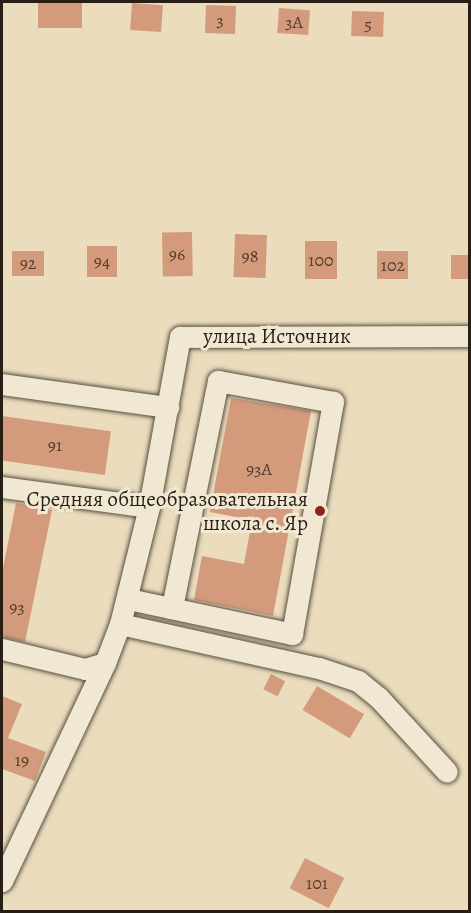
<!DOCTYPE html>
<meta charset="utf-8">
<style>
body{margin:0}
#map{position:relative;width:471px;height:913px;overflow:hidden;background:#eadcbd;font-family:Alegreya,serif}
div>[style]{position:absolute}
.building>*{inset:0;background:#d39b7c;transform-origin:0 0}
.roads{filter:drop-shadow(0 0 2px #584e40) drop-shadow(0 0 2px #584e40)}
.minor>*{height:21px;margin:-10.5px;padding:0 10.5px;transform-origin:10.5px;border-radius:10.5px;background:#f1e8d4}
.dots>*{width:16px;height:16px;translate:-50% -50%;box-sizing:border-box;border:3px solid #f1e8d4;border-radius:50%}
span{translate:-50% -50%;white-space:nowrap;text-align:center;line-height:1.15;-webkit-text-stroke:6px #f1e8d4;paint-order:stroke}
.number-label{font-size:18px;color:#523d30}
.number-label span{-webkit-text-stroke-width:0}
.street-label{font-size:21px;color:#271e16}
.poi-label{font-size:21px;color:#271e16}
.right{translate:-100% -50%;text-align:right}
.frame{position:absolute;inset:0;border:3px solid #271e16;pointer-events:none}
</style>
<div id="map">
<div class="building">
<i style="left:38px;top:2px;width:44px;height:26px"></i>
<i style="left:132px;top:3px;width:31px;height:27px;rotate:4deg"></i>
<i style="left:206px;top:5px;width:30px;height:28px;rotate:2deg"></i>
<i style="left:279px;top:8px;width:31px;height:25px;rotate:4deg"></i>
<i style="left:352px;top:11px;width:32px;height:25px;rotate:2deg"></i>
<i style="left:192px;top:232px;width:44px;height:30px;rotate:89deg"></i>
<i style="left:235px;top:234px;width:32px;height:43px;rotate:2deg"></i>
<i style="left:305px;top:241px;width:32px;height:38px"></i>
<i style="left:87px;top:246px;width:30px;height:31px"></i>
<i style="left:12px;top:251px;width:32px;height:25px"></i>
<i style="left:377px;top:251px;width:31px;height:28px"></i>
<i style="left:451px;top:255px;width:19px;height:24px"></i>
<i style="clip-path:polygon(231px 398px,311px 411px,273px 616px,194px 600px,202px 556px,244px 564px,252px 520px,210px 512px)"></i>
<i style="left:2px;top:416px;width:110px;height:44px;rotate:8deg"></i>
<i style="clip-path:polygon(16px 503px,52px 510px,25px 642px,2px 637px,2px 573px)"></i>
<i style="left:271px;top:674px;width:16px;height:17px;rotate:27deg"></i>
<i style="left:317px;top:686px;width:55px;height:28px;rotate:31deg"></i>
<i style="clip-path:polygon(2px 696px,22px 704px,8px 738px,46px 752px,35px 781px,2px 769px)"></i>
<i style="left:305px;top:858px;width:44px;height:34px;rotate:27deg"></i>
</div>
<div class="roads">
<div class="minor">
<i style="left:2px;top:384px;width:168px;rotate:7.9deg"></i>
<i style="left:2px;top:487px;width:148px;rotate:7.7deg"></i>
<i style="left:128px;top:599px;width:168px;rotate:12deg"></i>
<i style="left:292px;top:634px;width:236px;rotate:-80deg"></i>
<i style="left:333px;top:402px;width:117px;rotate:-169.7deg"></i>
<i style="left:218px;top:381px;width:232px;rotate:101.5deg"></i>
<i style="left:120px;top:624px;width:204px;rotate:12.5deg"></i>
<i style="left:319px;top:668px;width:41px;rotate:18.4deg"></i>
<i style="left:358px;top:681px;width:27px;rotate:39deg"></i>
<i style="left:379px;top:698px;width:100px;rotate:47.4deg"></i>
<i style="left:2px;top:649px;width:85px;rotate:13.5deg"></i>
<i style="left:85px;top:669px;width:21px;rotate:-17deg"></i>
<i style="left:2px;top:881px;width:241px;rotate:-64.7deg"></i>
<i style="left:105px;top:663px;width:42px;rotate:-69deg"></i>
<i style="left:120px;top:624px;width:121px;rotate:-76.1deg"></i>
<i style="left:149px;top:507px;width:173px;rotate:-79.7deg"></i>
<i style="left:180px;top:337px;width:290px;rotate:-0.2deg"></i>
</div>
</div>
<div class="dots">
<i style="left:320px;top:511px;background:#8f2418"></i>
</div>
<div class="number-label">
<span style="left:220px;top:20px">3</span>
<span style="left:294px;top:22px">3А</span>
<span style="left:368px;top:24px">5</span>
<span style="left:177px;top:254px">96</span>
<span style="left:250px;top:256px">98</span>
<span style="left:321px;top:260px">100</span>
<span style="left:102px;top:261px">94</span>
<span style="left:28px;top:263px">92</span>
<span style="left:393px;top:265px">102</span>
<span style="left:55px;top:445px">91</span>
<span style="left:259px;top:469px">93А</span>
<span style="left:17px;top:607px">93</span>
<span style="left:22px;top:760px">19</span>
<span style="left:317px;top:883px">101</span>
</div>
<div class="street-label">
<span style="left:277px;top:336px">улица Источник</span>
</div>
<div class="poi-label">
<span class="right" style="left:308px;top:511px">Средняя общеобразовательная<br>школа с. Яр</span>
</div>
<div class="frame"></div>
</div>
